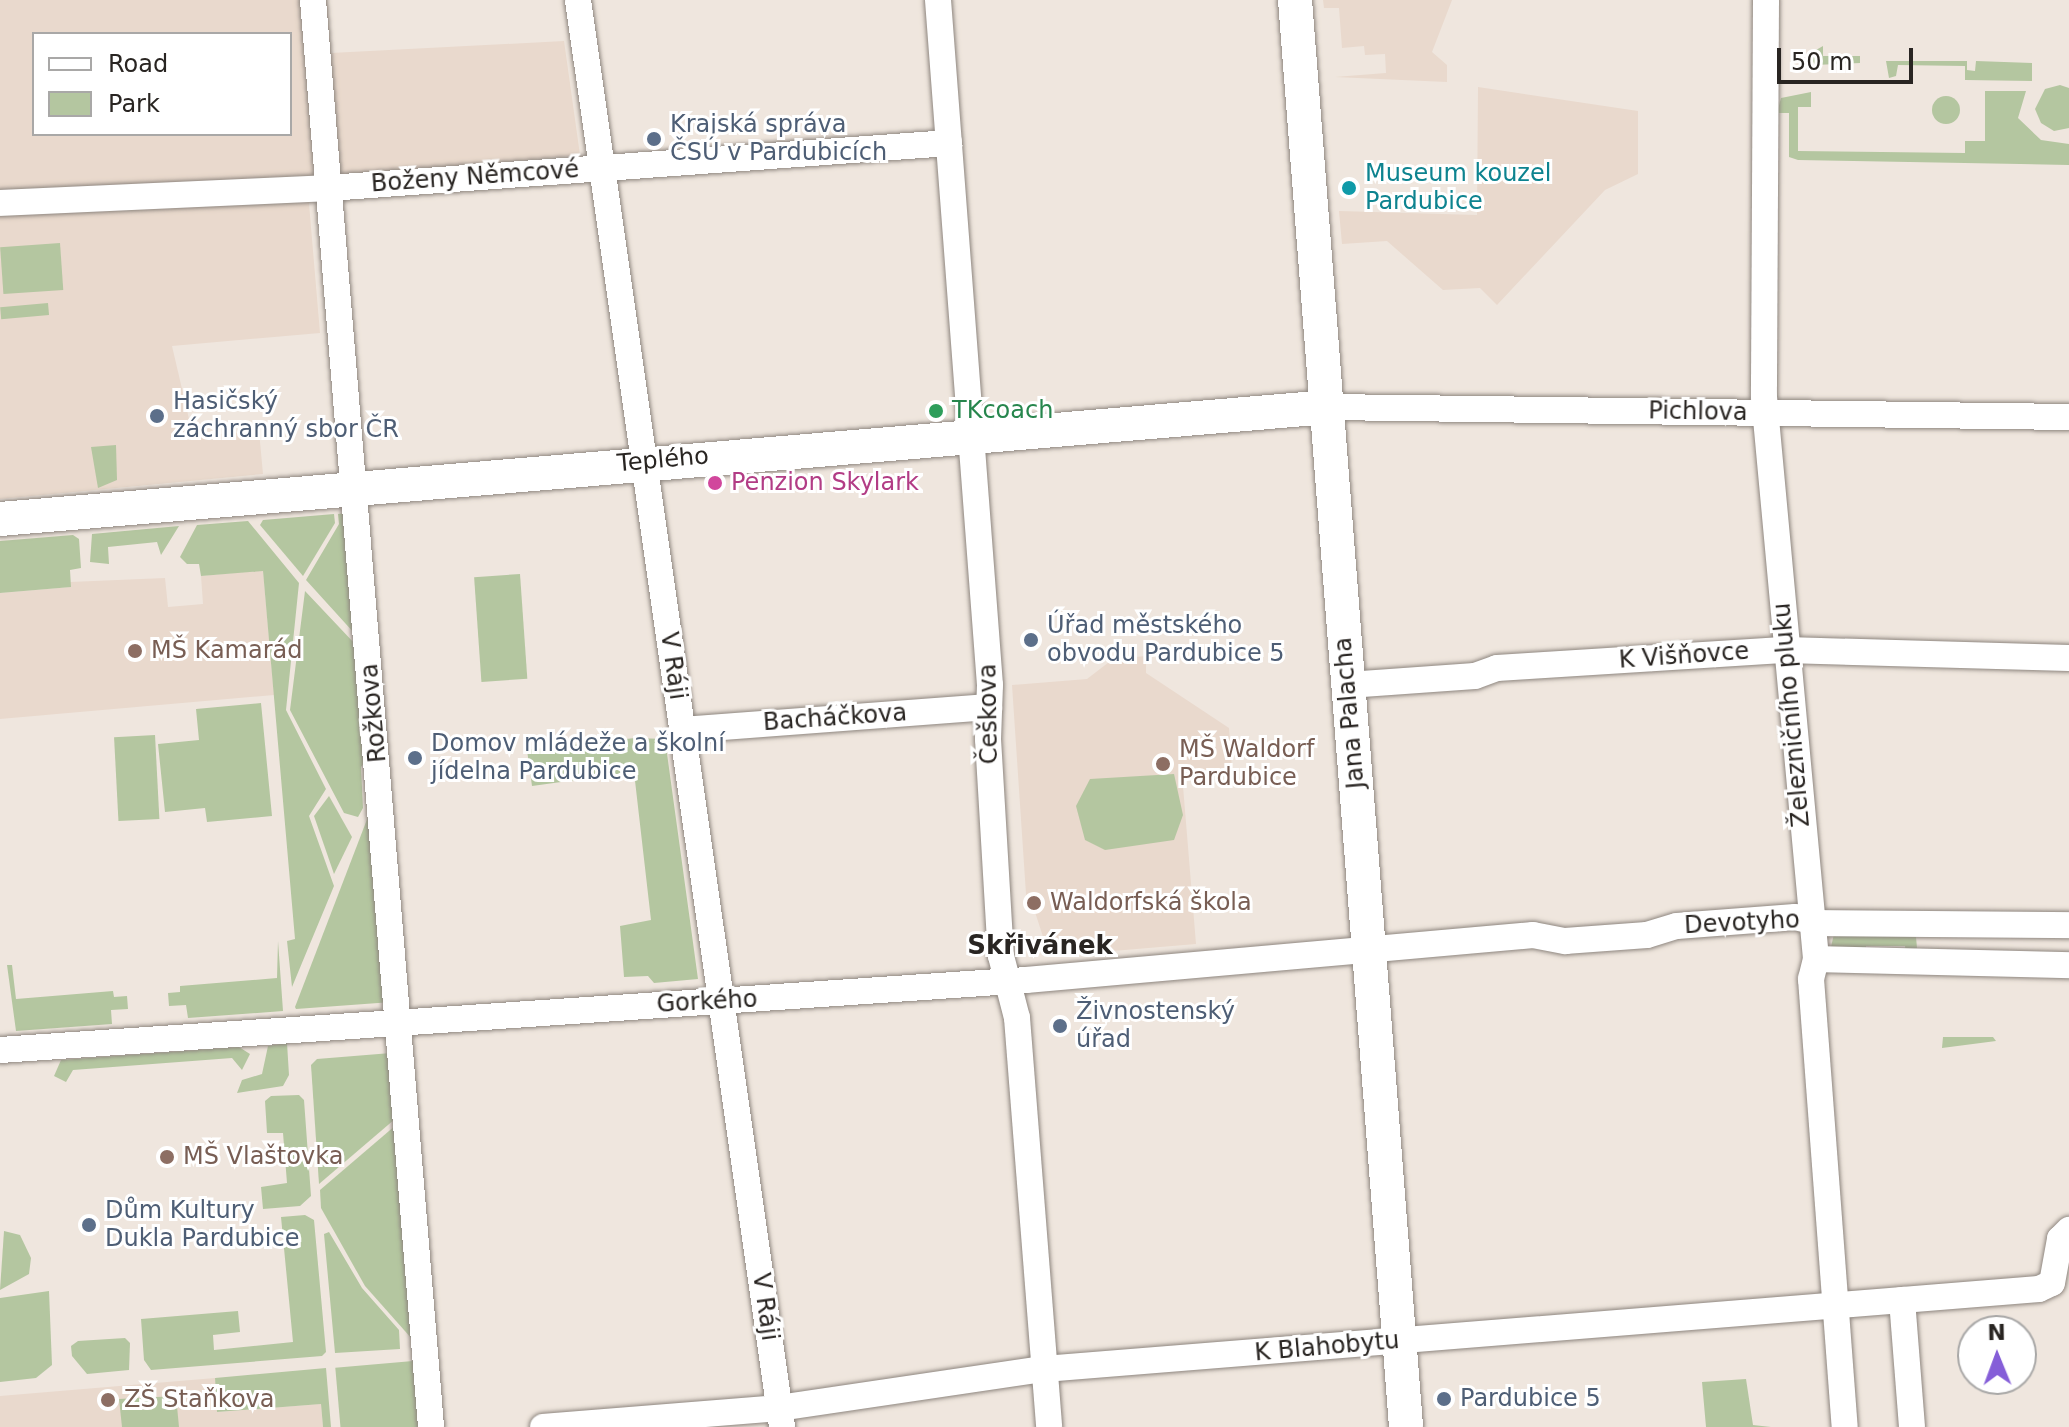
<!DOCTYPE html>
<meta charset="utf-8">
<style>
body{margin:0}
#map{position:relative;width:2069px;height:1427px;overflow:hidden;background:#efe6de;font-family:"DejaVu Sans",sans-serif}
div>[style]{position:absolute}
.built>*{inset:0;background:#e9d9cd}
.green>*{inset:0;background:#b4c6a0;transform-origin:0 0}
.round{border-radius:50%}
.roads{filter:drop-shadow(0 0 2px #8e867f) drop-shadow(0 0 2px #8e867f)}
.minor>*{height:26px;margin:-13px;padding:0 13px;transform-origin:13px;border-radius:13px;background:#fff}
.major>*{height:34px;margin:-17px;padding:0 17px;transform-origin:17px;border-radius:17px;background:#fff}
.dots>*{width:22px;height:22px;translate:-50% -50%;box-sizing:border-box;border:4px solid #fff;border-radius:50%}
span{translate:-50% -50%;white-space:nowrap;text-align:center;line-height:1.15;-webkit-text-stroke:6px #fff;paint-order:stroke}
.service-label{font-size:24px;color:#4e5e75}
.left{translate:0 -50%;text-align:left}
.culture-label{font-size:24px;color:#0d838f}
.street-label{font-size:24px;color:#292522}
.leisure-label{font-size:24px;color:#27864d}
.hotel-label{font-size:24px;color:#b23c85}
.education-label{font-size:24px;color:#785e54}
.neighbourhood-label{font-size:26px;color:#292522;font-weight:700}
.legend{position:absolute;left:32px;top:32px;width:260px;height:104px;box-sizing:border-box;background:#fff;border:2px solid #a9a8a7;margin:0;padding:10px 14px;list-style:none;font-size:24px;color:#292522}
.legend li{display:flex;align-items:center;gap:16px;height:40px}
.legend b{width:40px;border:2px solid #a9a8a7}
.north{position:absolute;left:1957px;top:1315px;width:80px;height:80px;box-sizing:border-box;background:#fff;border:2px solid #a9a8a7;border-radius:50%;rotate:359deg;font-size:22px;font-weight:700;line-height:32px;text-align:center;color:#292522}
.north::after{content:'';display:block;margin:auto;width:28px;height:36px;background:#855ed8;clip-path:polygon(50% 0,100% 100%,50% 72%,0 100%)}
.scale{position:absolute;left:1777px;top:48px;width:136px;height:36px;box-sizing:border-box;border:4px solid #292522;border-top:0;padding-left:10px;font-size:24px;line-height:28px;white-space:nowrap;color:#292522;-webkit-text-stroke:6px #fff;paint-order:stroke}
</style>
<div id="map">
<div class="built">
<i style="clip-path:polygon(evenodd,0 0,327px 0,331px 53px,564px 41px,580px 155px,307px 180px,320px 333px,172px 346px,193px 436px,259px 431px,263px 474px,0 499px,0 0,34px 34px,290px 34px,290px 134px,34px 134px,34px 34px)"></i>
<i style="clip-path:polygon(1323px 0,1452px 0,1432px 52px,1447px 65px,1447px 82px,1335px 77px,1386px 73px,1385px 54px,1365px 55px,1364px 46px,1342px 48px,1339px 8px,1324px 8px)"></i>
<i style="clip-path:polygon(1478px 87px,1638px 111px,1638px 174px,1605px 190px,1497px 305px,1480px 288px,1443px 290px,1387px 241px,1342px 244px,1339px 211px,1477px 215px)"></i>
<i style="clip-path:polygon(263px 570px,274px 695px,0 719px,0 593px,70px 587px,70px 582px,165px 578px,168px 607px,203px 604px,201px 576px)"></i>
<i style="clip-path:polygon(1146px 656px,1146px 673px,1229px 728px,1232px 769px,1182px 774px,1196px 944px,1089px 953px,1085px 943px,1046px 946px,1035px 912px,1027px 909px,1012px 685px,1087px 679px,1113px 659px)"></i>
<i style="clip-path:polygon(215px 1378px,218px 1412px,321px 1404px,323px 1427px,0 1427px,0 1396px)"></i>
</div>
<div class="green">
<i style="clip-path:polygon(1823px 46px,1823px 56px,1860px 56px,1860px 63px,1815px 65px,1809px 54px)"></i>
<i style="clip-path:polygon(1886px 61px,1967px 61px,1967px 70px,1975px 71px,1976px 61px,2032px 63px,2032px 81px,1965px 80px,1965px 66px,1898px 65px,1896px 76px,1889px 78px)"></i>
<i style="clip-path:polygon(2060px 85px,2069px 88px,2069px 128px,2054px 131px,2041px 123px,2035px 109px,2045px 89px)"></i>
<i style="clip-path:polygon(1985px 91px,2026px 91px,2018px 118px,2041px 140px,2069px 144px,2069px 165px,1798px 160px,1789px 157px,1789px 113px,1777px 113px,1781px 98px,1811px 92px,1811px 107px,1798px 107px,1798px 151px,1965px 153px,1965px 141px,1985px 141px)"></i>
<i class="round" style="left:1932px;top:96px;width:28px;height:28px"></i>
<i style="left:60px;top:243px;width:47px;height:60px;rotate:86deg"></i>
<i style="left:48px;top:303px;width:12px;height:48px;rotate:85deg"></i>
<i style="clip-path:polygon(116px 445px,117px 480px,98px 488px,91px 447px)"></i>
<i style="clip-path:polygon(345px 513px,355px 634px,306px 580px,339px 524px,338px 514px)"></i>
<i style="clip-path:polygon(334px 514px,335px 523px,303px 576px,260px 525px,263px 520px)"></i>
<i style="clip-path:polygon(248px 521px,299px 583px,286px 710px,326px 789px,309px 816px,334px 886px,292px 987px,287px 941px,295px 939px,263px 571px,201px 576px,199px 564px,187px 564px,180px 557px,197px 525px)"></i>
<i style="clip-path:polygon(179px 526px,161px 555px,157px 542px,108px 547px,109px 564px,90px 562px,92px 534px)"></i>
<i style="clip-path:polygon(73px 535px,79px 539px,81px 568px,70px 570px,71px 587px,0 593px,0 541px)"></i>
<i style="left:520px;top:574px;width:105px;height:46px;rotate:86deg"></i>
<i style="clip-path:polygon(305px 591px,356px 645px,365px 762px,361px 767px,363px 808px,358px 817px,344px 813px,290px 710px)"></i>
<i style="clip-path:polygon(261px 703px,272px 816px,207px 822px,205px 808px,165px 812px,158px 744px,199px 740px,196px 709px)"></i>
<i style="left:155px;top:735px;width:84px;height:41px;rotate:87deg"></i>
<i style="clip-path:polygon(635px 738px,665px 739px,698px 979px,654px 983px,648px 976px,624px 977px,620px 926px,651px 920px,634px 772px,532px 786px,527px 750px)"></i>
<i style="clip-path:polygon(1174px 774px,1183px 815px,1174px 840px,1105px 850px,1085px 840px,1076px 806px,1090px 779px)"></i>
<i style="clip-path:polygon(329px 796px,352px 837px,334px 874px,314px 816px)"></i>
<i style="clip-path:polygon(371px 809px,392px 1002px,296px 1009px,295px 1007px)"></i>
<i style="clip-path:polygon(1834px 934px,1916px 937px,1917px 948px,1906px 954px,1905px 946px,1866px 946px,1866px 953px,1831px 947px)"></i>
<i style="clip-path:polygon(278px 941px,283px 1011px,188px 1018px,186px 1005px,169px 1006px,168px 993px,180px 992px,180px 986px,277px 978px)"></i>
<i style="clip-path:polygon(7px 965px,12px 965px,16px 999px,113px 991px,114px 997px,127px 996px,128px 1009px,111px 1010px,112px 1024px,16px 1031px)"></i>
<i style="clip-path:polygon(1943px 1037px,1993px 1037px,1996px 1041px,1942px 1048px)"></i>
<i style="clip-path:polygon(287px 1043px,289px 1075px,283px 1086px,237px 1093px,242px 1080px,262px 1074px,268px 1046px)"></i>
<i style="clip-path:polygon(239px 1047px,250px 1054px,242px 1070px,232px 1058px,73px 1070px,66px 1082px,54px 1076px,61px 1060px)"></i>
<i style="clip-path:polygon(391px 1053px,395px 1119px,319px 1184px,311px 1065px,317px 1059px)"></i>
<i style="clip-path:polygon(299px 1095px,304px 1100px,311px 1196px,300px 1206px,263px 1209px,261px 1187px,287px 1183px,283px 1133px,267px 1133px,265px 1101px,271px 1096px)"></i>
<i style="clip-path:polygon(396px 1125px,412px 1339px,365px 1286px,321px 1208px,320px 1190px)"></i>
<i style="clip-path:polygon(305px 1215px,314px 1220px,326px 1352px,322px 1356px,151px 1370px,144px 1360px,141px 1319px,238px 1311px,240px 1332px,213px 1335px,214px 1350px,293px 1342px,281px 1217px)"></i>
<i style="clip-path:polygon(4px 1231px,20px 1235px,31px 1258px,29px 1274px,0 1290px)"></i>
<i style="clip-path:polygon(329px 1232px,362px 1288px,399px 1330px,400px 1349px,335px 1353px,324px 1234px)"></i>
<i style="clip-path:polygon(49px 1291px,52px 1365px,36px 1378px,0 1382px,0 1298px)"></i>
<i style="clip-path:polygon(125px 1338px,130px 1343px,129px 1370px,87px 1374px,72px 1356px,71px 1346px,78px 1341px)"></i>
<i style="left:413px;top:1361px;width:66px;height:78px;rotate:85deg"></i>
<i style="clip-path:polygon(326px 1368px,331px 1427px,323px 1427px,321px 1404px,217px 1412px,215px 1378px)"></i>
<i style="clip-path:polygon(1746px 1379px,1753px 1425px,1771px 1427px,1706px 1427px,1702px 1382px)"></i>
<i style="clip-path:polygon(176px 1396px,179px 1427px,122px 1427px,119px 1399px)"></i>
</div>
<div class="roads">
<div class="minor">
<i style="left:313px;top:0;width:1432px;rotate:85.27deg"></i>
<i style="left:578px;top:0;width:1442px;rotate:81.86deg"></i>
<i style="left:938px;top:0;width:687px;rotate:85.66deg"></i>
<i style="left:990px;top:685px;width:54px;rotate:92.1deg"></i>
<i style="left:988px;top:739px;width:217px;rotate:86.6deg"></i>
<i style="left:1001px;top:956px;width:64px;rotate:75.5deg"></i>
<i style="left:1017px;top:1018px;width:410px;rotate:85.5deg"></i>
<i style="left:1766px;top:0;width:397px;rotate:90.3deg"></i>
<i style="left:1764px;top:397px;width:564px;rotate:84.71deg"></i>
<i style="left:1816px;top:959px;width:21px;rotate:104deg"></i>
<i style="left:1811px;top:979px;width:449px;rotate:85.7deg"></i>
<i style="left:0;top:203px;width:329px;rotate:-2.6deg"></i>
<i style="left:329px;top:188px;width:622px;rotate:-4.15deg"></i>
<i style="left:1327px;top:407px;width:742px;rotate:0.77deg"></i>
<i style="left:1348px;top:685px;width:127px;rotate:-4.1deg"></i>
<i style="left:1475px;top:676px;width:23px;rotate:-20deg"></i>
<i style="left:1497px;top:668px;width:290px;rotate:-3.6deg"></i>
<i style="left:1786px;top:650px;width:283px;rotate:1.6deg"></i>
<i style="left:682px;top:730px;width:308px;rotate:-4.3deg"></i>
<i style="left:1816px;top:959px;width:253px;rotate:1.4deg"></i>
<i style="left:0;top:1050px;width:1028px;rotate:-3.9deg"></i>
<i style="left:1026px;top:980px;width:509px;rotate:-5.07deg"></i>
<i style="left:1533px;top:935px;width:33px;rotate:11deg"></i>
<i style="left:1565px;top:941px;width:82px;rotate:-4.2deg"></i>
<i style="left:1647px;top:935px;width:31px;rotate:-17deg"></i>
<i style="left:1677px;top:926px;width:118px;rotate:-4.4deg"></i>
<i style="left:1795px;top:917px;width:26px;rotate:13deg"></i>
<i style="left:1820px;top:923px;width:249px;rotate:0.5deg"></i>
<i style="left:1902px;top:1300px;width:127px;rotate:85.5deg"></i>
<i style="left:543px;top:1427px;width:237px;rotate:-4.6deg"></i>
<i style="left:779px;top:1408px;width:268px;rotate:-8.4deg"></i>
<i style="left:1044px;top:1369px;width:998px;rotate:-4.6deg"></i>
<i style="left:2039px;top:1289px;width:14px;rotate:-25deg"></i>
<i style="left:2052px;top:1283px;width:45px;rotate:-79.7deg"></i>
<i style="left:2060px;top:1239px;width:13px;rotate:-45deg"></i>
</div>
<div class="major">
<i style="left:1295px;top:0;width:1431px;rotate:85.55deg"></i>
<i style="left:0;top:519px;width:1332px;rotate:-4.82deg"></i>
</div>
</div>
<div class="dots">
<i style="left:654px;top:139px;background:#5c6f8a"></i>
<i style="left:1349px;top:188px;background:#0f9aa8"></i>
<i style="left:936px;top:411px;background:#2e9e5b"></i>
<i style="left:157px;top:416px;background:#5c6f8a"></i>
<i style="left:715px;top:483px;background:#d1479c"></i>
<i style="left:1031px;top:640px;background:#5c6f8a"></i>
<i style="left:135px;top:651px;background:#8d6e63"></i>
<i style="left:415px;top:758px;background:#5c6f8a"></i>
<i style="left:1163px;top:764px;background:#8d6e63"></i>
<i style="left:1034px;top:903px;background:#8d6e63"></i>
<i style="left:1060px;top:1026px;background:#5c6f8a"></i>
<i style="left:167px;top:1157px;background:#8d6e63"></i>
<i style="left:89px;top:1225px;background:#5c6f8a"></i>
<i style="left:1444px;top:1399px;background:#5c6f8a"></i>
<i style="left:108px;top:1400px;background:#8d6e63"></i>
</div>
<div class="service-label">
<span class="left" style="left:670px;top:139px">Krajská správa<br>ČSÚ v Pardubicích</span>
<span class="left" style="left:173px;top:416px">Hasičský<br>záchranný sbor ČR</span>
<span class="left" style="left:1047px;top:640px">Úřad městského<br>obvodu Pardubice 5</span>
<span class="left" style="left:431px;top:758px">Domov mládeže a školní<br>jídelna Pardubice</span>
<span class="left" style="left:1076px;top:1026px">Živnostenský<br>úřad</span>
<span class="left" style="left:105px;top:1225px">Dům Kultury<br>Dukla Pardubice</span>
<span class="left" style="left:1460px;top:1399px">Pardubice 5</span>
</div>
<div class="culture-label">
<span class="left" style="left:1365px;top:188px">Museum kouzel<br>Pardubice</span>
</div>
<div class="street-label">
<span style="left:475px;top:177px;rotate:-4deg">Boženy Němcové</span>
<span style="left:1698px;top:412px;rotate:1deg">Pichlova</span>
<span style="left:663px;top:460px;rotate:-5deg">Teplého</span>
<span style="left:1684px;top:656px;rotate:-4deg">K Višňovce</span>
<span style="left:673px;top:666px;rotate:82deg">V Ráji</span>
<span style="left:374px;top:713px;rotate:-95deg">Rožkova</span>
<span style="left:1350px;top:713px;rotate:-95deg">Jana Palacha</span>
<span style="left:989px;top:714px;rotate:-91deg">Češkova</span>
<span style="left:1792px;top:715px;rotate:-95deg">Železničního pluku</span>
<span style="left:835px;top:718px;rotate:-4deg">Bacháčkova</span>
<span style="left:1742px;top:923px;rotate:-3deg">Devotyho</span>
<span style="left:707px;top:1002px;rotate:-3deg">Gorkého</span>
<span style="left:765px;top:1307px;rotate:82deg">V Ráji</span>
<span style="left:1327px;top:1347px;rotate:-5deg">K Blahobytu</span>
</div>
<div class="leisure-label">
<span class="left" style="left:952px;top:411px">TKcoach</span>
</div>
<div class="hotel-label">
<span class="left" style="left:731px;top:483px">Penzion Skylark</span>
</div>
<div class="education-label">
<span class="left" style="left:151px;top:651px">MŠ Kamarád</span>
<span class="left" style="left:1179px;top:764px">MŠ Waldorf<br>Pardubice</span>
<span class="left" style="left:1050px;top:903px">Waldorfská škola</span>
<span class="left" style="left:183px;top:1157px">MŠ Vlaštovka</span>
<span class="left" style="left:124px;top:1400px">ZŠ Staňkova</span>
</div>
<div class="neighbourhood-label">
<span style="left:1040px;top:946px">Skřivánek</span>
</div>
<ul class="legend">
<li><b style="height:10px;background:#fff"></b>Road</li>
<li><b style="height:22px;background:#b4c6a0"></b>Park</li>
</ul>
<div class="north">N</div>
<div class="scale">50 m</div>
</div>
